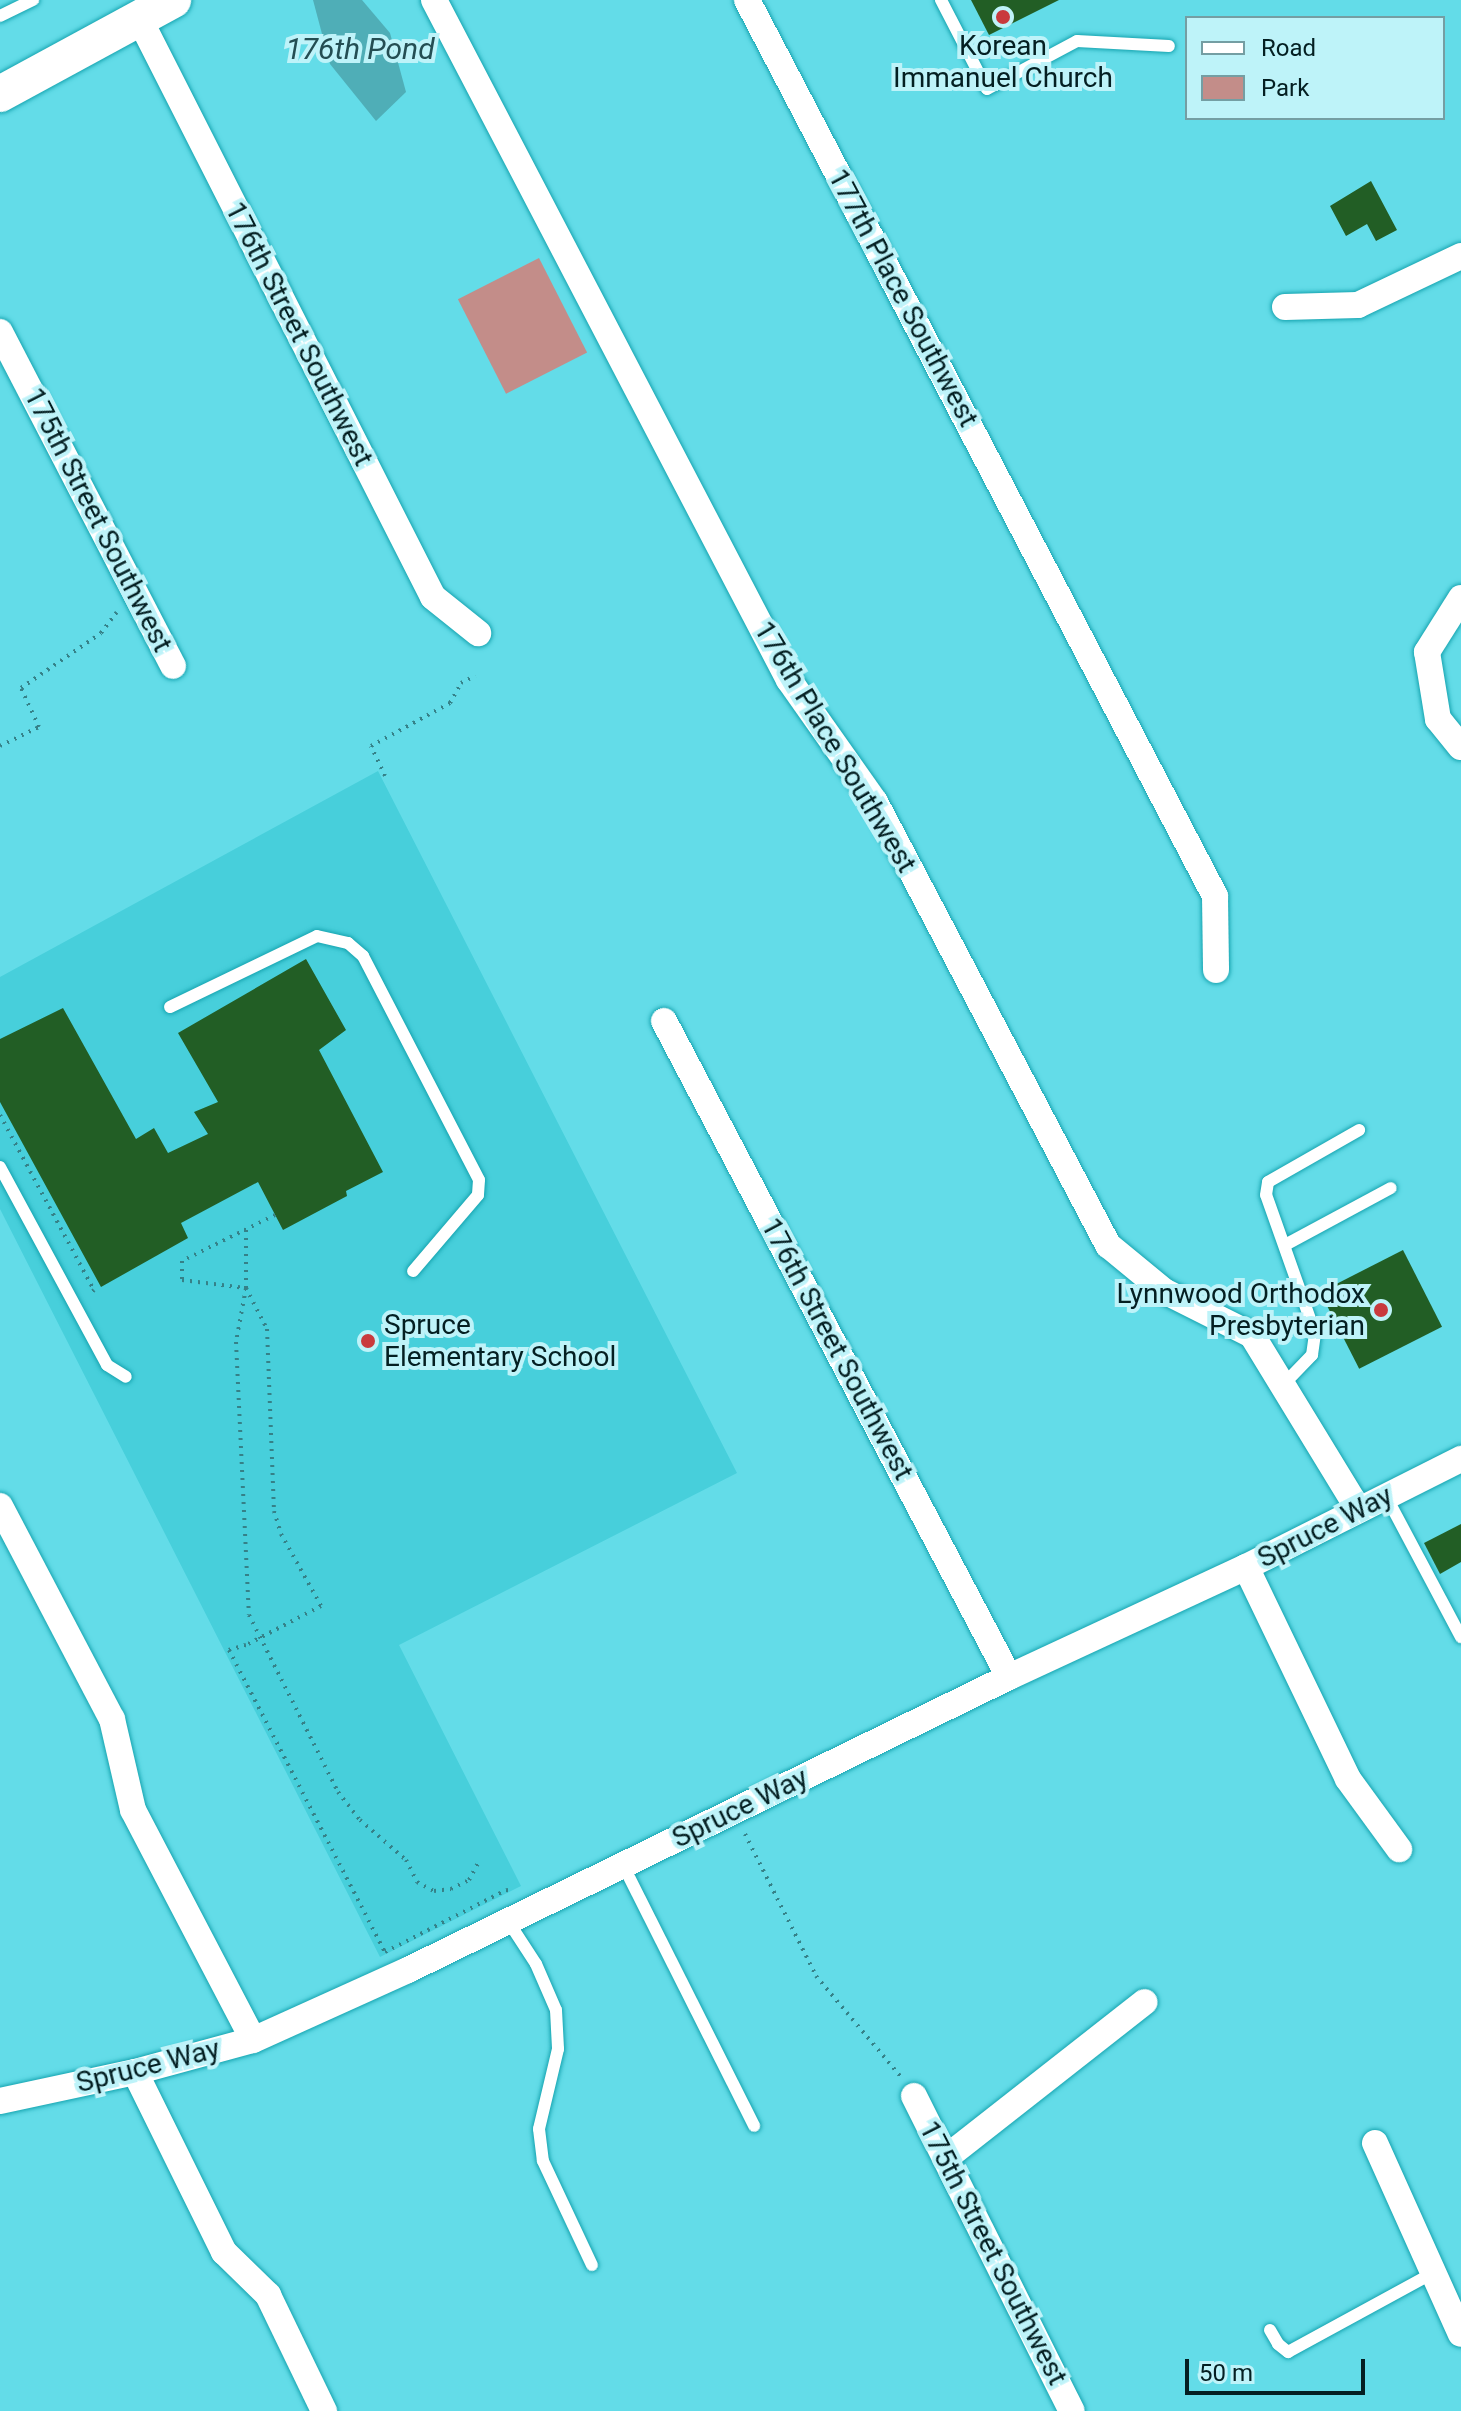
<!DOCTYPE html>
<style>
body{margin:0}
#map{position:relative;width:1461px;height:2411px;overflow:hidden;background:#63dce8;font-family:Roboto,sans-serif}
div>[style]{position:absolute}
.built>*{inset:0;background:#47cfdb}
.green>*{inset:0;background:#c38d89;transform-origin:0 0}
.water>*{inset:0;background:#4faeb7}
.building>*{inset:0;background:#225e25;transform-origin:0 0}
.path>*{height:4px;margin-top:-2px;transform-origin:0;background:repeating-linear-gradient(90deg,#358188 0 2px,transparent 0 8px)}
.roads{filter:drop-shadow(0 0 2px #16a4b0) drop-shadow(0 0 2px #16a4b0)}
.lane>*{height:12px;margin:-6px;padding:0 6px;transform-origin:6px;border-radius:6px;background:#fff}
.street>*{height:26px;margin:-13px;padding:0 13px;transform-origin:13px;border-radius:13px;background:#fff}
.secondary>*{height:36px;margin:-18px;padding:0 18px;transform-origin:18px;border-radius:18px;background:#fff}
.dots>*{width:22px;height:22px;translate:-50% -50%;box-sizing:border-box;border:4px solid #bef3f9;border-radius:50%}
span{translate:-50% -50%;white-space:nowrap;text-align:center;line-height:1.15;-webkit-text-stroke:8px #bef3f9;paint-order:stroke}
.poi-label{font-size:28px;color:#041f22}
.right{translate:-100% -50%;text-align:right}
.left{translate:0 -50%;text-align:left}
.street-label{font-size:28px;color:#041f22}
.water-label{font-size:30px;color:#244e53;font-style:italic}
.legend{position:absolute;left:1185px;top:16px;width:260px;height:104px;box-sizing:border-box;background:#bef3f9;border:2px solid #749ea3;margin:0;padding:10px 14px;list-style:none;font-size:24px;color:#041f22}
.legend li{display:flex;align-items:center;gap:16px;height:40px}
.legend b{width:40px;border:2px solid #749ea3}
.scale{position:absolute;left:1185px;top:2359px;width:180px;height:36px;box-sizing:border-box;border:4px solid #041f22;border-top:0;padding-left:10px;font-size:24px;line-height:28px;white-space:nowrap;color:#041f22;-webkit-text-stroke:6px #bef3f9;paint-order:stroke}
</style>
<div id="map">
<div class="built">
<i style="clip-path:polygon(378px 771px,737px 1473px,399px 1645px,521px 1886px,380px 1957px,0 1209px,0 977px)"></i>
</div>
<div class="green">
<i style="left:539px;top:258px;width:106px;height:91px;rotate:63deg"></i>
</div>
<div class="water">
<i style="clip-path:polygon(313px 0,362px 0,390px 33px,406px 92px,376px 121px,330px 64px)"></i>
</div>
<div class="building">
<i style="clip-path:polygon(971px 0,1059px 0,989px 35px)"></i>
<i style="clip-path:polygon(1371px 181px,1397px 230px,1376px 241px,1367px 224px,1346px 236px,1330px 206px)"></i>
<i style="clip-path:polygon(306px 959px,346px 1030px,319px 1050px,383px 1172px,346px 1191px,347px 1196px,283px 1230px,258px 1182px,181px 1223px,188px 1238px,101px 1287px,0 1102px,0 1039px,63px 1008px,136px 1139px,154px 1128px,168px 1153px,208px 1134px,194px 1112px,218px 1102px,178px 1033px)"></i>
<i style="left:1403px;top:1250px;width:86px;height:93px;rotate:63deg"></i>
<i style="clip-path:polygon(1461px 1524px,1461px 1562px,1440px 1574px,1424px 1543px)"></i>
</div>
<div class="path">
<i style="left:0;top:746px;width:43px;rotate:-26deg"></i>
<i style="left:39px;top:727px;width:43px;rotate:-114.8deg"></i>
<i style="left:21px;top:688px;width:97px;rotate:-34.5deg"></i>
<i style="left:101px;top:633px;width:26px;rotate:-53deg"></i>
<i style="left:385px;top:776px;width:33px;rotate:-115deg"></i>
<i style="left:371px;top:746px;width:90px;rotate:-28.6deg"></i>
<i style="left:450px;top:703px;width:23px;rotate:-61deg"></i>
<i style="left:461px;top:683px;width:16px;rotate:-27deg"></i>
<i style="left:0;top:1115px;width:199px;rotate:61.8deg"></i>
<i style="left:94px;top:1290px;width:7px;rotate:135deg"></i>
<i style="left:275px;top:1215px;width:104px;rotate:153.7deg"></i>
<i style="left:182px;top:1261px;width:19px;rotate:90deg"></i>
<i style="left:182px;top:1280px;width:64px;rotate:7.1deg"></i>
<i style="left:246px;top:1288px;width:55px;rotate:100.5deg"></i>
<i style="left:236px;top:1342px;width:273px;rotate:87.3deg"></i>
<i style="left:249px;top:1615px;width:198px;rotate:63.3deg"></i>
<i style="left:338px;top:1792px;width:36px;rotate:52deg"></i>
<i style="left:360px;top:1820px;width:61px;rotate:41deg"></i>
<i style="left:406px;top:1860px;width:25px;rotate:63deg"></i>
<i style="left:417px;top:1882px;width:19px;rotate:28deg"></i>
<i style="left:434px;top:1891px;width:17px;rotate:-7deg"></i>
<i style="left:451px;top:1889px;width:20px;rotate:-27deg"></i>
<i style="left:469px;top:1880px;width:21px;rotate:-62deg"></i>
<i style="left:246px;top:1230px;width:58px;rotate:90deg"></i>
<i style="left:246px;top:1288px;width:46px;rotate:62.9deg"></i>
<i style="left:267px;top:1329px;width:182px;rotate:87.8deg"></i>
<i style="left:274px;top:1511px;width:24px;rotate:73deg"></i>
<i style="left:281px;top:1534px;width:82px;rotate:60.9deg"></i>
<i style="left:321px;top:1606px;width:85px;rotate:152.5deg"></i>
<i style="left:246px;top:1645px;width:18px;rotate:164deg"></i>
<i style="left:229px;top:1650px;width:340px;rotate:62.7deg"></i>
<i style="left:385px;top:1952px;width:136px;rotate:-27.1deg"></i>
<i style="left:506px;top:1890px;width:7px;rotate:8deg"></i>
<i style="left:745px;top:1834px;width:159px;rotate:63.4deg"></i>
<i style="left:816px;top:1976px;width:132px;rotate:49.9deg"></i>
</div>
<div class="roads">
<div class="lane">
<i style="left:941px;top:0;width:100px;rotate:62.7deg"></i>
<i style="left:987px;top:89px;width:102px;rotate:-28.1deg"></i>
<i style="left:1077px;top:41px;width:92px;rotate:3.1deg"></i>
<i style="left:0;top:16px;width:37px;rotate:-26deg"></i>
<i style="left:170px;top:1007px;width:163px;rotate:-25.8deg"></i>
<i style="left:317px;top:936px;width:32px;rotate:13deg"></i>
<i style="left:348px;top:943px;width:20px;rotate:41deg"></i>
<i style="left:363px;top:956px;width:252px;rotate:62.6deg"></i>
<i style="left:479px;top:1180px;width:15px;rotate:94deg"></i>
<i style="left:478px;top:1195px;width:100px;rotate:130.5deg"></i>
<i style="left:0;top:1167px;width:225px;rotate:61.6deg"></i>
<i style="left:107px;top:1365px;width:22px;rotate:32deg"></i>
<i style="left:1285px;top:1245px;width:120px;rotate:-28.3deg"></i>
<i style="left:1283px;top:1385px;width:42px;rotate:-46deg"></i>
<i style="left:1312px;top:1355px;width:22px;rotate:-82deg"></i>
<i style="left:1315px;top:1333px;width:146px;rotate:-109.5deg"></i>
<i style="left:1266px;top:1195px;width:13px;rotate:-81deg"></i>
<i style="left:1268px;top:1182px;width:105px;rotate:-29.7deg"></i>
<i style="left:1386px;top:1496px;width:160px;rotate:62deg"></i>
<i style="left:623px;top:1865px;width:292px;rotate:63.3deg"></i>
<i style="left:508px;top:1921px;width:51px;rotate:56.9deg"></i>
<i style="left:536px;top:1964px;width:50px;rotate:66.5deg"></i>
<i style="left:556px;top:2010px;width:39px;rotate:87deg"></i>
<i style="left:558px;top:2049px;width:82px;rotate:103.4deg"></i>
<i style="left:539px;top:2129px;width:32px;rotate:83deg"></i>
<i style="left:543px;top:2161px;width:115px;rotate:64.8deg"></i>
<i style="left:1270px;top:2330px;width:16px;rotate:60deg"></i>
<i style="left:1278px;top:2344px;width:13px;rotate:39deg"></i>
<i style="left:1288px;top:2352px;width:165px;rotate:-28.6deg"></i>
</div>
<div class="street">
<i style="left:434px;top:0;width:767px;rotate:62.43deg"></i>
<i style="left:789px;top:680px;width:149px;rotate:54.8deg"></i>
<i style="left:875px;top:802px;width:501px;rotate:62.26deg"></i>
<i style="left:1108px;top:1245px;width:72px;rotate:39.4deg"></i>
<i style="left:1164px;top:1291px;width:98px;rotate:26.6deg"></i>
<i style="left:1252px;top:1335px;width:205px;rotate:58.6deg"></i>
<i style="left:747px;top:0;width:1011px;rotate:62.42deg"></i>
<i style="left:1215px;top:896px;width:74px;rotate:89.2deg"></i>
<i style="left:139px;top:18px;width:649px;rotate:63.08deg"></i>
<i style="left:433px;top:597px;width:58px;rotate:38.7deg"></i>
<i style="left:1285px;top:307px;width:73px;rotate:-1.6deg"></i>
<i style="left:1358px;top:305px;width:114px;rotate:-25.4deg"></i>
<i style="left:0;top:332px;width:376px;rotate:62.6deg"></i>
<i style="left:1461px;top:598px;width:64px;rotate:122.2deg"></i>
<i style="left:1427px;top:652px;width:68px;rotate:80.7deg"></i>
<i style="left:1438px;top:719px;width:36px;rotate:51deg"></i>
<i style="left:664px;top:1021px;width:741px;rotate:62.26deg"></i>
<i style="left:0;top:1506px;width:241px;rotate:62.3deg"></i>
<i style="left:112px;top:1719px;width:93px;rotate:77deg"></i>
<i style="left:133px;top:1810px;width:259px;rotate:62.4deg"></i>
<i style="left:1246px;top:1567px;width:235px;rotate:64.3deg"></i>
<i style="left:1348px;top:1779px;width:87px;rotate:53.9deg"></i>
<i style="left:135px;top:2072px;width:201px;rotate:63.7deg"></i>
<i style="left:224px;top:2252px;width:62px;rotate:44.3deg"></i>
<i style="left:268px;top:2295px;width:129px;rotate:64.2deg"></i>
<i style="left:914px;top:2096px;width:352px;rotate:63.4deg"></i>
<i style="left:0;top:2101px;width:138px;rotate:-12.1deg"></i>
<i style="left:135px;top:2072px;width:122px;rotate:-15.2deg"></i>
<i style="left:253px;top:2040px;width:170px;rotate:-24.3deg"></i>
<i style="left:408px;top:1970px;width:669px;rotate:-25.99deg"></i>
<i style="left:1009px;top:1677px;width:261px;rotate:-24.9deg"></i>
<i style="left:1246px;top:1567px;width:241px;rotate:-26.7deg"></i>
<i style="left:1375px;top:2143px;width:209px;rotate:65.8deg"></i>
<i style="left:947px;top:2157px;width:251px;rotate:-38.1deg"></i>
</div>
<div class="secondary">
<i style="left:0;top:94px;width:197px;rotate:-28.5deg"></i>
</div>
</div>
<div class="dots">
<i style="left:1003px;top:17px;background:#c93a3d"></i>
<i style="left:1381px;top:1310px;background:#c93a3d"></i>
<i style="left:368px;top:1341px;background:#c93a3d"></i>
</div>
<div class="poi-label">
<span style="left:1003px;top:62px">Korean<br>Immanuel Church</span>
<span class="right" style="left:1365px;top:1310px">Lynnwood Orthodox<br>Presbyterian</span>
<span class="left" style="left:384px;top:1341px">Spruce<br>Elementary School</span>
</div>
<div class="street-label">
<span style="left:903px;top:298px;rotate:62deg">177th Place Southwest</span>
<span style="left:299px;top:334px;rotate:63deg">176th Street Southwest</span>
<span style="left:98px;top:520px;rotate:63deg">175th Street Southwest</span>
<span style="left:835px;top:747px;rotate:59deg">176th Place Southwest</span>
<span style="left:837px;top:1349px;rotate:62deg">176th Street Southwest</span>
<span style="left:1325px;top:1527px;rotate:-27deg">Spruce Way</span>
<span style="left:740px;top:1808px;rotate:-26deg">Spruce Way</span>
<span style="left:148px;top:2066px;rotate:-14deg">Spruce Way</span>
<span style="left:993px;top:2253px;rotate:63deg">175th Street Southwest</span>
</div>
<div class="water-label">
<span style="left:360px;top:49px">176th Pond</span>
</div>
<ul class="legend">
<li><b style="height:10px;background:#fff"></b>Road</li>
<li><b style="height:22px;background:#c38d89"></b>Park</li>
</ul>
<div class="scale">50 m</div>
</div>
